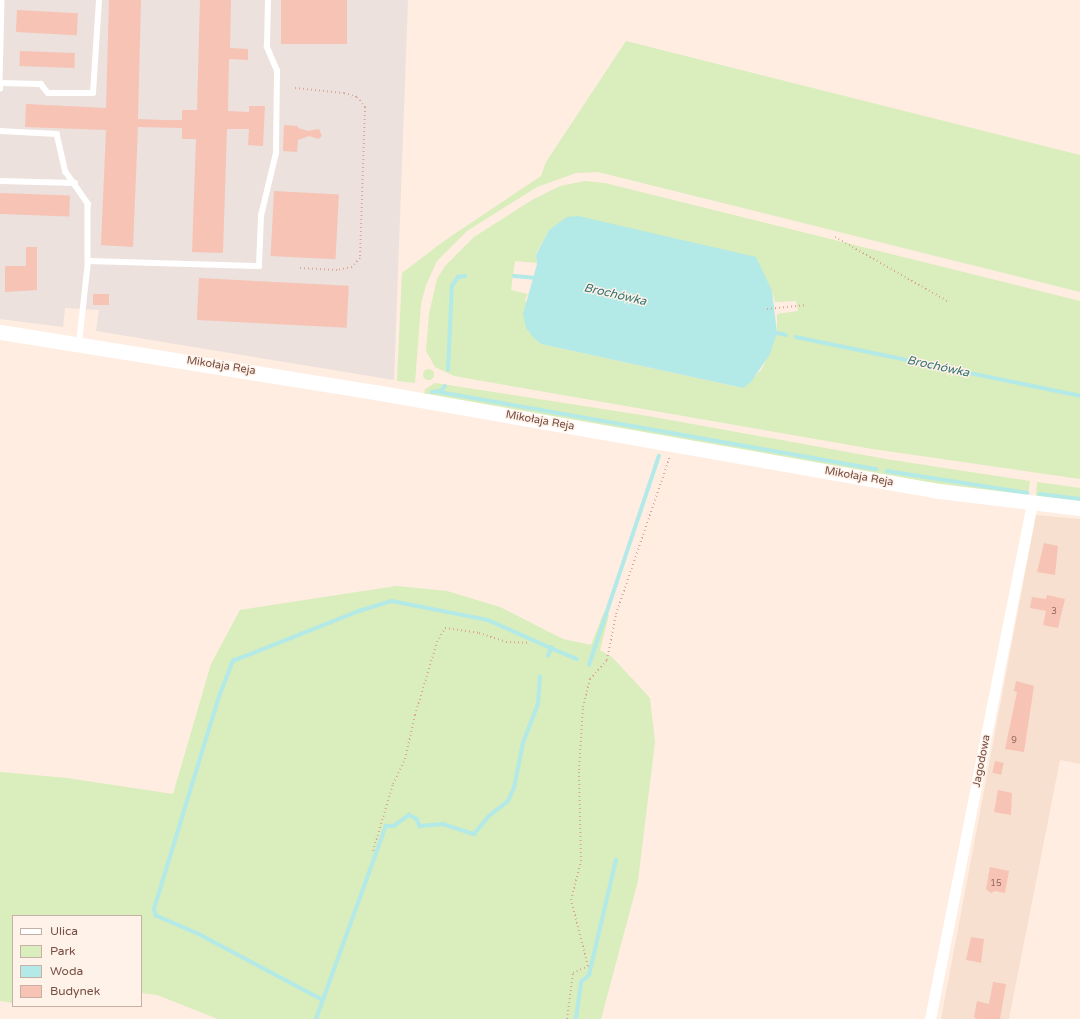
<!DOCTYPE html>
<meta charset="utf-8">
<style>
body{margin:0}
#map{position:relative;width:1080px;height:1019px;overflow:hidden;background:#feede0;font-family:"Varela Round",sans-serif}
div>[style]{position:absolute}
.residential>*{inset:0;background:#f8e0d0}
.industrial>*{inset:0;background:#ece1dc}
.green>*{inset:0;background:#d9edbd}
.round{border-radius:50%}
.water>*{inset:0;background:#b3e9e7}
.stream>*{height:3.5px;margin:-1.75px;padding:0 1.75px;transform-origin:1.75px;border-radius:1.75px;background:#b3e9e7}
.building>*{inset:0;background:#f6c3b5;transform-origin:0 0}
.path>*{height:2px;margin-top:-1px;transform-origin:0;background:repeating-linear-gradient(90deg,#dba698 0 1px,transparent 0 4px)}
.lane>*{height:5.5px;margin:-2.75px;padding:0 2.75px;transform-origin:2.75px;border-radius:2.75px;background:#fff}
.street>*{height:11px;margin:-5.5px;padding:0 5.5px;transform-origin:5.5px;border-radius:5.5px;background:#fff}
.secondary>*{height:15px;margin:-7.5px;padding:0 7.5px;transform-origin:7.5px;border-radius:7.5px;background:#fff}
span{translate:-50% -50%;white-space:nowrap;text-align:center;line-height:1.15;-webkit-text-stroke:3px #fff2e8;paint-order:stroke}
.number-label{font-size:9px;color:#976b61}
.number-label span{-webkit-text-stroke-width:0}
.street-label{font-size:11px;color:#774e45}
.water-label{font-size:12px;color:#357676;font-style:italic}
.legend{position:absolute;left:12px;top:915px;width:130px;height:92px;box-sizing:border-box;background:#fff2e8;border:1px solid #c9b0a7;margin:0;padding:5px 7px;list-style:none;font-size:12px;color:#774e45}
.legend li{display:flex;align-items:center;gap:8px;height:20px}
.legend b{width:20px;border:1px solid #c9b0a7}
</style>
<div id="map">
<div class="residential">
<i style="clip-path:polygon(1036px 515px,1080px 519px,1080px 764px,1060px 760px,1009px 1019px,941px 1019px)"></i>
</div>
<div class="industrial">
<i style="clip-path:polygon(0 0,408px 0,394px 380px,96px 331px,99px 310px,65px 308px,63px 327px,0 319px)"></i>
</div>
<div class="green">
<i style="clip-path:polygon(626px 41px,1080px 155px,1080px 292px,598px 172px,576px 173px,537px 187px,467px 231px,437px 261px,426px 285px,421px 304px,415px 383px,397px 381px,402px 273px,444px 241px,541px 176px,546px 162px)"></i>
<i style="clip-path:polygon(evenodd,585px 181px,605px 183px,1080px 301px,1080px 479px,873px 449px,454px 376px,435px 367px,426px 351px,429px 314px,437px 279px,445px 266px,474px 237px,532px 200px,560px 186px,585px 181px,549px 230px,772px 291px,775px 302px,796px 301px,798px 311px,777px 314px,777px 333px,762px 369px,743px 388px,541px 344px,525px 299px,528px 294px,511px 290px,515px 261px,537px 263px,536px 254px,549px 230px)"></i>
<i class="round" style="left:422.5px;top:368.5px;width:11px;height:11px"></i>
<i style="clip-path:polygon(435px 383px,648px 416px,886px 459px,1030px 481px,1028px 495px,946px 488px,424px 394px,425px 389px)"></i>
<i style="clip-path:polygon(1037px 482px,1080px 488px,1080px 502px,1038px 498px,1036px 495px)"></i>
<i style="clip-path:polygon(396px 586px,447px 591px,500px 607px,563px 639px,591px 645px,604px 612px,609px 615px,600px 650px,612px 657px,650px 698px,655px 742px,638px 881px,601px 1019px,218px 1019px,157px 995px,141px 993px,141px 916px,13px 916px,13px 1003px,0 1001px,0 772px,67px 778px,173px 794px,211px 664px,240px 610px)"></i>
</div>
<div class="water">
<i style="clip-path:polygon(578px 216px,756px 257px,772px 291px,777px 333px,770px 354px,751px 382px,743px 388px,541px 344px,533px 337px,526px 328px,523px 314px,537px 264px,536px 255px,549px 230px,567px 217px)"></i>
</div>
<div class="stream">
<i style="left:514px;top:276px;width:23px;rotate:5deg"></i>
<i style="left:773px;top:332px;width:13px;rotate:13deg"></i>
<i style="left:796px;top:337px;width:290px;rotate:11.7deg"></i>
<i style="left:448px;top:370px;width:84px;rotate:-87.3deg"></i>
<i style="left:452px;top:286px;width:11px;rotate:-56deg"></i>
<i style="left:458px;top:277px;width:7px;rotate:-8deg"></i>
<i style="left:432px;top:392px;width:9px;rotate:-6deg"></i>
<i style="left:441px;top:391px;width:6px;rotate:-51deg"></i>
<i style="left:439px;top:392px;width:444px;rotate:10deg"></i>
<i style="left:887px;top:471px;width:142px;rotate:8.9deg"></i>
<i style="left:1040px;top:494px;width:40px;rotate:7.1deg"></i>
<i style="left:548px;top:656px;width:9px;rotate:-69deg"></i>
<i style="left:551px;top:648px;width:28px;rotate:23deg"></i>
<i style="left:589px;top:665px;width:220px;rotate:-71.5deg"></i>
<i style="left:322px;top:1000px;width:138px;rotate:-152deg"></i>
<i style="left:200px;top:935px;width:48px;rotate:-156.6deg"></i>
<i style="left:156px;top:916px;width:7px;rotate:-106deg"></i>
<i style="left:154px;top:909px;width:222px;rotate:-73deg"></i>
<i style="left:219px;top:697px;width:39px;rotate:-69deg"></i>
<i style="left:233px;top:661px;width:136px;rotate:-21.6deg"></i>
<i style="left:359px;top:611px;width:34px;rotate:-17deg"></i>
<i style="left:392px;top:601px;width:98px;rotate:11.2deg"></i>
<i style="left:488px;top:620px;width:69px;rotate:24deg"></i>
<i style="left:316px;top:1019px;width:205px;rotate:-70.1deg"></i>
<i style="left:386px;top:826px;width:8px"></i>
<i style="left:394px;top:826px;width:19px;rotate:-36deg"></i>
<i style="left:409px;top:815px;width:9px;rotate:27deg"></i>
<i style="left:417px;top:819px;width:8px;rotate:67deg"></i>
<i style="left:420px;top:826px;width:23px;rotate:-5deg"></i>
<i style="left:443px;top:824px;width:33px;rotate:18deg"></i>
<i style="left:474px;top:834px;width:23px;rotate:-50deg"></i>
<i style="left:489px;top:816px;width:24px;rotate:-38deg"></i>
<i style="left:508px;top:801px;width:14px;rotate:-65deg"></i>
<i style="left:514px;top:788px;width:46px;rotate:-78.7deg"></i>
<i style="left:523px;top:743px;width:42px;rotate:-69deg"></i>
<i style="left:538px;top:704px;width:27px;rotate:-86deg"></i>
<i style="left:576px;top:1019px;width:37px;rotate:-82deg"></i>
<i style="left:581px;top:982px;width:11px;rotate:-41deg"></i>
<i style="left:589px;top:975px;width:118px;rotate:-76.8deg"></i>
</div>
<div class="building">
<i style="clip-path:polygon(109px 0,141px 0,138px 119px,163px 120px,182px 120px,182px 110px,197px 110px,200px 0,231px 0,230px 48px,248px 49px,248px 60px,229px 59px,228px 111px,249px 112px,249px 106px,265px 106px,263px 146px,248px 145px,249px 129px,227px 129px,223px 253px,192px 252px,196px 139px,182px 139px,182px 128px,138px 127px,133px 247px,101px 245px,106px 130px,25px 127px,26px 104px,106px 108px)"></i>
<i style="left:281px;top:0;width:66px;height:44px"></i>
<i style="left:17px;top:10px;width:61px;height:22px;rotate:3deg"></i>
<i style="left:20px;top:51px;width:55px;height:15px;rotate:2deg"></i>
<i style="clip-path:polygon(284px 125px,298px 126px,298px 128px,308px 131px,319px 129px,322px 136px,318px 139px,309px 136px,298px 140px,297px 152px,283px 151px)"></i>
<i style="left:274px;top:191px;width:65px;height:65px;rotate:3deg"></i>
<i style="left:0;top:193px;width:70px;height:21px;rotate:2deg"></i>
<i style="clip-path:polygon(26px 247px,37px 247px,37px 290px,5px 292px,5px 266px,26px 266px)"></i>
<i style="left:199px;top:278px;width:150px;height:42px;rotate:3deg"></i>
<i style="left:93px;top:294px;width:16px;height:11px"></i>
<i style="clip-path:polygon(1044px 543px,1058px 546px,1055px 575px,1037px 572px)"></i>
<i style="clip-path:polygon(1047px 595px,1065px 599px,1058px 628px,1043px 625px,1046px 611px,1030px 608px,1032px 597px,1046px 599px)"></i>
<i style="clip-path:polygon(1016px 681px,1034px 686px,1024px 752px,1005px 749px,1017px 692px,1014px 691px)"></i>
<i style="left:995px;top:761px;width:9px;height:12px;rotate:13deg"></i>
<i style="clip-path:polygon(998px 790px,1012px 793px,1011px 815px,994px 812px)"></i>
<i style="clip-path:polygon(990px 867px,1009px 871px,1005px 893px,995px 891px,991px 893px,986px 889px)"></i>
<i style="clip-path:polygon(971px 937px,984px 939px,981px 963px,966px 960px)"></i>
<i style="clip-path:polygon(993px 982px,1006px 984px,1000px 1019px,977px 1019px,974px 1017px,977px 1001px,989px 1004px)"></i>
</div>
<div class="path">
<i style="left:295px;top:88px;width:49px;rotate:5.8deg"></i>
<i style="left:344px;top:93px;width:14px;rotate:17deg"></i>
<i style="left:357px;top:97px;width:13px;rotate:51deg"></i>
<i style="left:365px;top:107px;width:151px;rotate:91.9deg"></i>
<i style="left:360px;top:258px;width:12px;rotate:132deg"></i>
<i style="left:352px;top:267px;width:15px;rotate:169deg"></i>
<i style="left:337px;top:270px;width:37px;rotate:-177deg"></i>
<i style="left:835px;top:237px;width:131px;rotate:29.7deg"></i>
<i style="left:767px;top:309px;width:40px;rotate:-5.7deg"></i>
<i style="left:373px;top:851px;width:70px;rotate:-73.4deg"></i>
<i style="left:393px;top:784px;width:28px;rotate:-64deg"></i>
<i style="left:405px;top:759px;width:45px;rotate:-77.2deg"></i>
<i style="left:415px;top:715px;width:76px;rotate:-73.2deg"></i>
<i style="left:437px;top:642px;width:16px;rotate:-60deg"></i>
<i style="left:445px;top:628px;width:34px;rotate:8deg"></i>
<i style="left:479px;top:633px;width:28px;rotate:18deg"></i>
<i style="left:506px;top:642px;width:23px;rotate:2deg"></i>
<i style="left:567px;top:1019px;width:46px;rotate:-82.6deg"></i>
<i style="left:573px;top:973px;width:17px;rotate:-25deg"></i>
<i style="left:588px;top:966px;width:68px;rotate:-104.4deg"></i>
<i style="left:571px;top:900px;width:40px;rotate:-75.6deg"></i>
<i style="left:581px;top:861px;width:91px;rotate:-91.3deg"></i>
<i style="left:579px;top:770px;width:63px;rotate:-86.4deg"></i>
<i style="left:583px;top:707px;width:29px;rotate:-76deg"></i>
<i style="left:590px;top:679px;width:25px;rotate:-48deg"></i>
<i style="left:607px;top:660px;width:47px;rotate:-78.9deg"></i>
<i style="left:616px;top:614px;width:167px;rotate:-71.1deg"></i>
</div>
<div class="lane">
<i style="left:2px;top:0;width:83px;rotate:91.4deg"></i>
<i style="left:0;top:83px;width:41px;rotate:1.4deg"></i>
<i style="left:41px;top:84px;width:11px;rotate:52deg"></i>
<i style="left:48px;top:93px;width:45px"></i>
<i style="left:93px;top:93px;width:93px;rotate:-86.3deg"></i>
<i style="left:0;top:89px;width:6px;rotate:-90deg"></i>
<i style="left:0;top:131px;width:57px;rotate:3deg"></i>
<i style="left:57px;top:134px;width:39px;rotate:77deg"></i>
<i style="left:66px;top:172px;width:39px;rotate:55deg"></i>
<i style="left:88px;top:204px;width:57px;rotate:90deg"></i>
<i style="left:88px;top:261px;width:171px;rotate:1.7deg"></i>
<i style="left:259px;top:266px;width:50px;rotate:-87.7deg"></i>
<i style="left:261px;top:216px;width:65px;rotate:-76.6deg"></i>
<i style="left:276px;top:153px;width:82px;rotate:-89.3deg"></i>
<i style="left:277px;top:71px;width:26px;rotate:-113deg"></i>
<i style="left:267px;top:47px;width:47px;rotate:-88.8deg"></i>
<i style="left:0;top:181px;width:75px;rotate:1.5deg"></i>
<i style="left:79px;top:343px;width:82px;rotate:-83.7deg"></i>
</div>
<div class="street">
<i style="left:930px;top:1019px;width:526px;rotate:-78.82deg"></i>
</div>
<div class="secondary">
<i style="left:0;top:332px;width:380px;rotate:9.1deg"></i>
<i style="left:375px;top:392px;width:573px;rotate:9.96deg"></i>
<i style="left:939px;top:491px;width:142px;rotate:6.9deg"></i>
</div>
<div class="number-label">
<span style="left:1054px;top:612px">3</span>
<span style="left:1014px;top:741px">9</span>
<span style="left:996px;top:884px">15</span>
</div>
<div class="street-label">
<span style="left:221px;top:366px;rotate:9deg">Mikołaja Reja</span>
<span style="left:540px;top:421px;rotate:10deg">Mikołaja Reja</span>
<span style="left:859px;top:477px;rotate:10deg">Mikołaja Reja</span>
<span style="left:982px;top:761px;rotate:-79deg">Jagodowa</span>
</div>
<div class="water-label">
<span style="left:615px;top:295px;rotate:13deg">Brochówka</span>
<span style="left:938px;top:367px;rotate:12deg">Brochówka</span>
</div>
<ul class="legend">
<li><b style="height:5px;background:#fff"></b>Ulica</li>
<li><b style="height:11px;background:#d9edbd"></b>Park</li>
<li><b style="height:11px;background:#b3e9e7"></b>Woda</li>
<li><b style="height:11px;background:#f6c3b5"></b>Budynek</li>
</ul>
</div>
